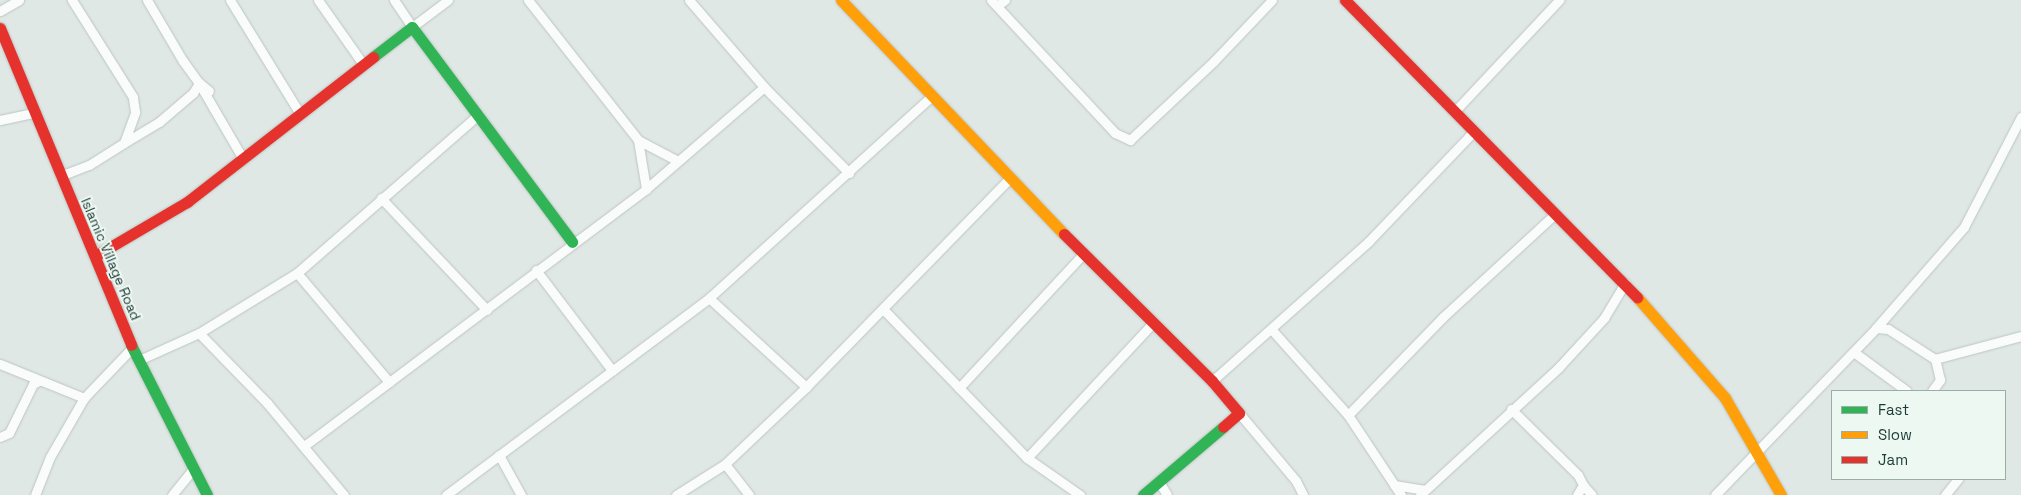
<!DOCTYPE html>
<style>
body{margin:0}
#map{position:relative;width:2021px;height:495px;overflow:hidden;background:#e0e8e5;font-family:"Space Grotesk",sans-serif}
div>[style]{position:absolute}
.roads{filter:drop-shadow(0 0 1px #bdc5c2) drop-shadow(0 0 1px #bdc5c2)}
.street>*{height:9px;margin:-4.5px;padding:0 4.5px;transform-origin:4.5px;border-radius:4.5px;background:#fafcfb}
.fast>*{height:11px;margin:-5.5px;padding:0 5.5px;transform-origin:5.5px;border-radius:5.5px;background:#30b455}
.slow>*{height:11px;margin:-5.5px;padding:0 5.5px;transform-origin:5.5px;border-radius:5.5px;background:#ff9f0a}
.jam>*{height:11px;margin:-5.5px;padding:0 5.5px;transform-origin:5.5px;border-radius:5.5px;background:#e5322d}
span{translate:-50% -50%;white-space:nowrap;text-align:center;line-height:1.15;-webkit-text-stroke:4px #eef8f3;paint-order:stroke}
.street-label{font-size:14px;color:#1d3c36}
.legend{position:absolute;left:1831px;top:390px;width:175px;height:90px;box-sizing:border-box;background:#eef8f3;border:1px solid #9aada7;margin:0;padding:6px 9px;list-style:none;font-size:15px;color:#1d3c36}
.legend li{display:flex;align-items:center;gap:10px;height:25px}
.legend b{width:25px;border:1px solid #9aada7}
</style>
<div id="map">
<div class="roads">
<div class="street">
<i style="left:147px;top:0;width:71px;rotate:59.5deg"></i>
<i style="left:183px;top:61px;width:26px;rotate:54deg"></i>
<i style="left:198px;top:82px;width:14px;rotate:39deg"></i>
<i style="left:230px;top:0;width:132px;rotate:58.4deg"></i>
<i style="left:318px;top:0;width:78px;rotate:54.9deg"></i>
<i style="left:394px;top:0;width:32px;rotate:56deg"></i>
<i style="left:412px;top:27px;width:45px;rotate:-36.9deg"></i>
<i style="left:528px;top:0;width:178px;rotate:51.8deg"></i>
<i style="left:638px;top:140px;width:43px;rotate:27.8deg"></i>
<i style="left:689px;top:0;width:115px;rotate:49.2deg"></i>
<i style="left:764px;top:87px;width:121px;rotate:45.3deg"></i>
<i style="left:991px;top:0;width:182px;rotate:47deg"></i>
<i style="left:1115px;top:133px;width:17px;rotate:25deg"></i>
<i style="left:1130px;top:140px;width:115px;rotate:-43.2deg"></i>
<i style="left:1214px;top:61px;width:84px;rotate:-46.4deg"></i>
<i style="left:997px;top:6px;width:10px;rotate:-37deg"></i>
<i style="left:0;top:11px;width:22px;rotate:-30deg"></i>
<i style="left:200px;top:85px;width:86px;rotate:59.8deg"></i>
<i style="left:1454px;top:112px;width:154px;rotate:-46.8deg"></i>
<i style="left:0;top:120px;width:34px;rotate:-12deg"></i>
<i style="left:638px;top:140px;width:50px;rotate:80.7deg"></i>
<i style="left:124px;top:143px;width:41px;rotate:-31deg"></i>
<i style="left:159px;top:122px;width:45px;rotate:-40.5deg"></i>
<i style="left:193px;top:93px;width:12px;rotate:-59deg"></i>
<i style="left:60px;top:176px;width:31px;rotate:-21deg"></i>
<i style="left:89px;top:165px;width:41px;rotate:-32.2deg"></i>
<i style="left:124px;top:143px;width:33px;rotate:-70deg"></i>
<i style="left:135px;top:112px;width:15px;rotate:-98deg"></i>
<i style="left:133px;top:97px;width:115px;rotate:-122.2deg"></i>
<i style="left:381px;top:198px;width:154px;rotate:46.6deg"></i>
<i style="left:536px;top:270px;width:126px;rotate:52.8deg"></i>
<i style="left:297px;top:273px;width:143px;rotate:49.8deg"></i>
<i style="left:709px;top:298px;width:132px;rotate:42.5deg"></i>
<i style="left:883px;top:309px;width:207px;rotate:46deg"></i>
<i style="left:1027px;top:458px;width:65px;rotate:34.9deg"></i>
<i style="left:1876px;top:328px;width:134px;rotate:-48.9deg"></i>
<i style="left:1964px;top:227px;width:124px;rotate:-62.6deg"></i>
<i style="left:1272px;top:330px;width:114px;rotate:48.2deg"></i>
<i style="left:1348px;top:415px;width:96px;rotate:56.5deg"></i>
<i style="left:199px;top:333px;width:98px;rotate:45.8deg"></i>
<i style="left:267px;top:403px;width:120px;rotate:50.1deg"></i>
<i style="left:1855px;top:353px;width:64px;rotate:36.2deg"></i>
<i style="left:139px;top:360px;width:66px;rotate:-24.2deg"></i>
<i style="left:199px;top:333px;width:115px;rotate:-31.5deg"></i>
<i style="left:297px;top:273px;width:240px;rotate:-41.1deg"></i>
<i style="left:0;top:364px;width:91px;rotate:22deg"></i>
<i style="left:1212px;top:381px;width:210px;rotate:-41.7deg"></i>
<i style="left:1369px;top:241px;width:151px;rotate:-46.3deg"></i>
<i style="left:959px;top:388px;width:183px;rotate:-47.2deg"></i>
<i style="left:1932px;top:391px;width:14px;rotate:-54deg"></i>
<i style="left:1940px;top:380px;width:22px;rotate:-103deg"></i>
<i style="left:1511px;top:409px;width:94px;rotate:44.6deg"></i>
<i style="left:1578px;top:475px;width:11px;rotate:63deg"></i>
<i style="left:1583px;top:485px;width:12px;rotate:121deg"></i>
<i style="left:1239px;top:413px;width:89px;rotate:50deg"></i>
<i style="left:1296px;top:481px;width:16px;rotate:63deg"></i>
<i style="left:1348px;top:415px;width:136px;rotate:-45.9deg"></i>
<i style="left:1443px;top:317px;width:151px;rotate:-42.6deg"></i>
<i style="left:0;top:437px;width:10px;rotate:-24deg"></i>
<i style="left:9px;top:433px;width:55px;rotate:-63.9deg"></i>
<i style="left:33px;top:384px;width:7px;rotate:-27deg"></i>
<i style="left:304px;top:446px;width:428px;rotate:-36.9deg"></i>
<i style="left:646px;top:189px;width:156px;rotate:-40.8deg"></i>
<i style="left:499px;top:455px;width:46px;rotate:61.2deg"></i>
<i style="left:1027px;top:458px;width:183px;rotate:-47deg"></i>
<i style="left:725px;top:464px;width:39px;rotate:52deg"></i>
<i style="left:1159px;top:482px;width:15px;rotate:58deg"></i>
<i style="left:1394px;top:485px;width:30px;rotate:9deg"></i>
<i style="left:1583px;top:485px;width:13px;rotate:48deg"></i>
<i style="left:35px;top:495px;width:41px;rotate:-68.5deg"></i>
<i style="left:50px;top:457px;width:68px;rotate:-60deg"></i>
<i style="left:84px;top:398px;width:69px;rotate:-46.2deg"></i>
<i style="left:172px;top:495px;width:35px;rotate:-51deg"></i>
<i style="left:446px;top:495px;width:329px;rotate:-36.8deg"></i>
<i style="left:709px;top:298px;width:301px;rotate:-42.2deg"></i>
<i style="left:676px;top:495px;width:58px;rotate:-32.3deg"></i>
<i style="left:725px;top:464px;width:112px;rotate:-43.5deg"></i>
<i style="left:806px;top:387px;width:292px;rotate:-45.7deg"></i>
<i style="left:1420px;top:495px;width:189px;rotate:-42.6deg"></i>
<i style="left:1559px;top:367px;width:67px;rotate:-47.4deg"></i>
<i style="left:1604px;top:318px;width:41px;rotate:-59deg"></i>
<i style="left:1715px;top:495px;width:232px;rotate:-46deg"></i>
<i style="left:1876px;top:328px;width:12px;rotate:5deg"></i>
<i style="left:1888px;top:329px;width:56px;rotate:32.6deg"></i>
<i style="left:1935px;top:359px;width:89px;rotate:-15deg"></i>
<i style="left:1945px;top:495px;width:21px;rotate:-51deg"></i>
</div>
<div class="fast">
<i style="left:373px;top:57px;width:49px;rotate:-37.6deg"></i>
<i style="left:412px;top:27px;width:268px;rotate:53.3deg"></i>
<i style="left:131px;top:345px;width:168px;rotate:63.1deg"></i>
<i style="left:1143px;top:495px;width:105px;rotate:-40.4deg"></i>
</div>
<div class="slow">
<i style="left:841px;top:0;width:323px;rotate:46.4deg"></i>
<i style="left:1637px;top:297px;width:134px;rotate:48.9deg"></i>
<i style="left:1725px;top:398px;width:112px;rotate:60deg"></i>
</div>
<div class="jam">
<i style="left:1345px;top:0;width:417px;rotate:45.5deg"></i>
<i style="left:0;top:28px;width:343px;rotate:67.5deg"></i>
<i style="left:1064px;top:234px;width:209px;rotate:44.8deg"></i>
<i style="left:1212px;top:381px;width:42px;rotate:49.8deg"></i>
<i style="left:1239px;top:413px;width:21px;rotate:139deg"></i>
<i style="left:95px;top:256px;width:107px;rotate:-30.4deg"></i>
<i style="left:187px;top:202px;width:236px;rotate:-37.9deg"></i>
</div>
</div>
<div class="street-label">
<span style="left:111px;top:259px;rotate:67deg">Islamic Village Road</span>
</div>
<ul class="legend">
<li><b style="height:6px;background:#30b455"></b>Fast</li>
<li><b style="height:6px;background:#ff9f0a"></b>Slow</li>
<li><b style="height:6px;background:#e5322d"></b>Jam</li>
</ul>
</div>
